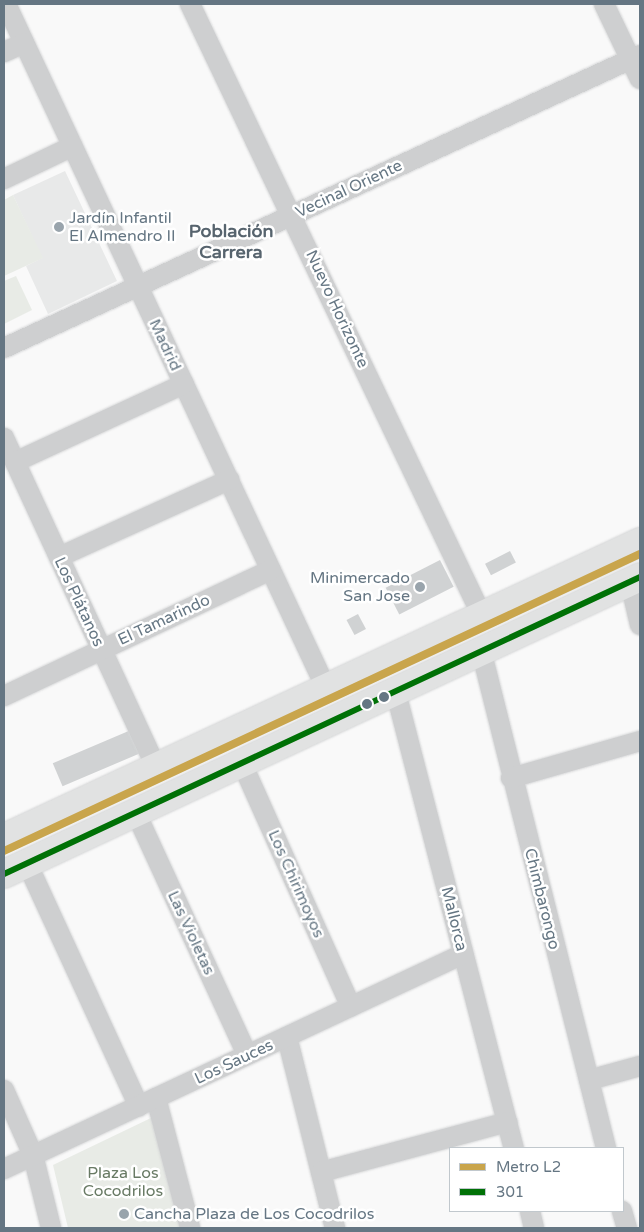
<!DOCTYPE html>
<meta charset="utf-8">
<style>
body{margin:0}
#map{position:relative;width:644px;height:1232px;overflow:hidden;background:#f9f9f9;font-family:"Varela Round",sans-serif}
div>[style]{position:absolute}
.built>*{inset:0;background:#e8e9e9}
.green>*{inset:0;background:#e8ebe6}
.building>*{inset:0;background:#d0d2d3;transform-origin:0 0}
.roads{filter:drop-shadow(0 0 1px #d5d6d7) drop-shadow(0 0 1px #d5d6d7)}
.street>*{height:20px;margin:-10px;padding:0 10px;transform-origin:10px;border-radius:10px;background:#cecfd0}
.primary>*{height:28px;margin:-14px;padding:0 14px;transform-origin:14px;border-radius:14px;background:#e1e2e2}
.bus-1>*{height:6px;margin:-3px;padding:0 3px;transform-origin:3px;border-radius:3px;background:#007106}
.metro-1>*{height:8px;margin:-4px;padding:0 4px;transform-origin:4px;border-radius:4px;background:#c9a54c}
.dots>*{width:14px;height:14px;translate:-50% -50%;box-sizing:border-box;border:2px solid #fff;border-radius:50%}
span{translate:-50% -50%;white-space:nowrap;text-align:center;line-height:1.15;-webkit-text-stroke:5px #fff;paint-order:stroke}
.street-label{font-size:16px;color:#657683}
.poi-label{font-size:16px;color:#657683}
.left{translate:0 -50%;text-align:left}
.right{translate:-100% -50%;text-align:right}
.park-label{font-size:16px;color:#687a64}
.neighbourhood-label{font-size:18px;color:#57646e;font-weight:700}
.frame{position:absolute;inset:0;border:5px solid #657683;pointer-events:none}
.legend{position:absolute;left:449px;top:1147px;width:175px;height:65px;box-sizing:border-box;background:#fff;border:1px solid #c1c8cd;margin:0;padding:6px 9px;list-style:none;font-size:15px;color:#657683}
.legend li{display:flex;align-items:center;gap:10px;height:25px}
.legend b{width:25px;border:1px solid #c1c8cd}
</style>
<div id="map">
<div class="built">
<i style="clip-path:polygon(65px 171px,117px 281px,48px 314px,26px 266px,42px 258px,13px 195px)"></i>
</div>
<div class="green">
<i style="clip-path:polygon(13px 195px,43px 258px,4px 276px,4px 200px)"></i>
<i style="clip-path:polygon(16px 276px,32px 310px,4px 324px,4px 281px)"></i>
<i style="clip-path:polygon(153px 1117px,186px 1228px,68px 1228px,53px 1165px)"></i>
</div>
<div class="building">
<i style="left:510px;top:551px;width:13px;height:28px;rotate:63deg"></i>
<i style="left:440px;top:560px;width:30px;height:61px;rotate:63deg"></i>
<i style="left:358px;top:614px;width:17px;height:13px;rotate:62deg"></i>
<i style="left:131px;top:730px;width:25px;height:85px;rotate:67deg"></i>
</div>
<div class="roads">
<div class="street">
<i style="left:6px;top:4px;width:753px;rotate:64.93deg"></i>
<i style="left:190px;top:4px;width:678px;rotate:64.49deg"></i>
<i style="left:604px;top:4px;width:83px;rotate:64.4deg"></i>
<i style="left:4px;top:52px;width:22px;rotate:-24deg"></i>
<i style="left:4px;top:179px;width:76px;rotate:-25.6deg"></i>
<i style="left:4px;top:348px;width:700px;rotate:-24.74deg"></i>
<i style="left:4px;top:438px;width:360px;rotate:65.2deg"></i>
<i style="left:15px;top:462px;width:186px;rotate:-24.8deg"></i>
<i style="left:59px;top:557px;width:187px;rotate:-24.4deg"></i>
<i style="left:630px;top:582px;width:44px;rotate:76.9deg"></i>
<i style="left:481px;top:650px;width:513px;rotate:75.91deg"></i>
<i style="left:395px;top:689px;width:474px;rotate:75.5deg"></i>
<i style="left:4px;top:696px;width:295px;rotate:-25.3deg"></i>
<i style="left:241px;top:761px;width:269px;rotate:65.9deg"></i>
<i style="left:511px;top:778px;width:134px;rotate:-16deg"></i>
<i style="left:135px;top:811px;width:268px;rotate:65.3deg"></i>
<i style="left:27px;top:863px;width:268px;rotate:65.3deg"></i>
<i style="left:287px;top:1037px;width:197px;rotate:75.9deg"></i>
<i style="left:589px;top:1080px;width:53px;rotate:-15.4deg"></i>
<i style="left:4px;top:1090px;width:71px;rotate:66deg"></i>
<i style="left:33px;top:1155px;width:75px;rotate:76.1deg"></i>
<i style="left:156px;top:1098px;width:134px;rotate:75.3deg"></i>
<i style="left:4px;top:1169px;width:507px;rotate:-25.1deg"></i>
<i style="left:321px;top:1172px;width:193px;rotate:-15deg"></i>
<i style="left:530px;top:1211px;width:17px;rotate:77deg"></i>
<i style="left:622px;top:1211px;width:18px;rotate:74deg"></i>
</div>
<div class="primary">
<i style="left:4px;top:838px;width:702px;rotate:-24.96deg"></i>
<i style="left:4px;top:874px;width:702px;rotate:-25.03deg"></i>
</div>
</div>
<div class="bus-1">
<i style="left:4px;top:874px;width:702px;rotate:-25.03deg"></i>
</div>
<div class="metro-1">
<i style="left:4px;top:851px;width:702px;rotate:-25.03deg"></i>
</div>
<div class="dots">
<i style="left:59px;top:227px;background:#99a4ac"></i>
<i style="left:420px;top:587px;background:#99a4ac"></i>
<i style="left:384px;top:697px;background:#657683"></i>
<i style="left:367px;top:704px;background:#657683"></i>
<i style="left:124px;top:1214px;background:#99a4ac"></i>
</div>
<div class="street-label">
<span style="left:349px;top:189px;rotate:-25deg">Vecinal Oriente</span>
<span style="left:337px;top:309px;rotate:65deg">Nuevo Horizonte</span>
<span style="left:165px;top:345px;rotate:65deg">Madrid</span>
<span style="left:79px;top:602px;rotate:65deg">Los Plátanos</span>
<span style="left:164px;top:620px;rotate:-25deg">El Tamarindo</span>
<span style="left:296px;top:884px;rotate:66deg">Los Chirimoyos</span>
<span style="left:542px;top:899px;rotate:76deg">Chimbarongo</span>
<span style="left:454px;top:919px;rotate:76deg">Mallorca</span>
<span style="left:191px;top:933px;rotate:65deg">Las Violetas</span>
<span style="left:234px;top:1062px;rotate:-25deg">Los Sauces</span>
</div>
<div class="poi-label">
<span class="left" style="left:69px;top:227px">Jardín Infantil<br>El Almendro II</span>
<span class="right" style="left:410px;top:587px">Minimercado<br>San Jose</span>
<span class="left" style="left:134px;top:1214px">Cancha Plaza de Los Cocodrilos</span>
</div>
<div class="park-label">
<span style="left:123px;top:1182px">Plaza Los<br>Cocodrilos</span>
</div>
<div class="neighbourhood-label">
<span style="left:231px;top:242px">Población<br>Carrera</span>
</div>
<div class="frame"></div>
<ul class="legend">
<li><b style="height:6px;background:#c9a54c"></b>Metro L2</li>
<li><b style="height:6px;background:#007106"></b>301</li>
</ul>
</div>
